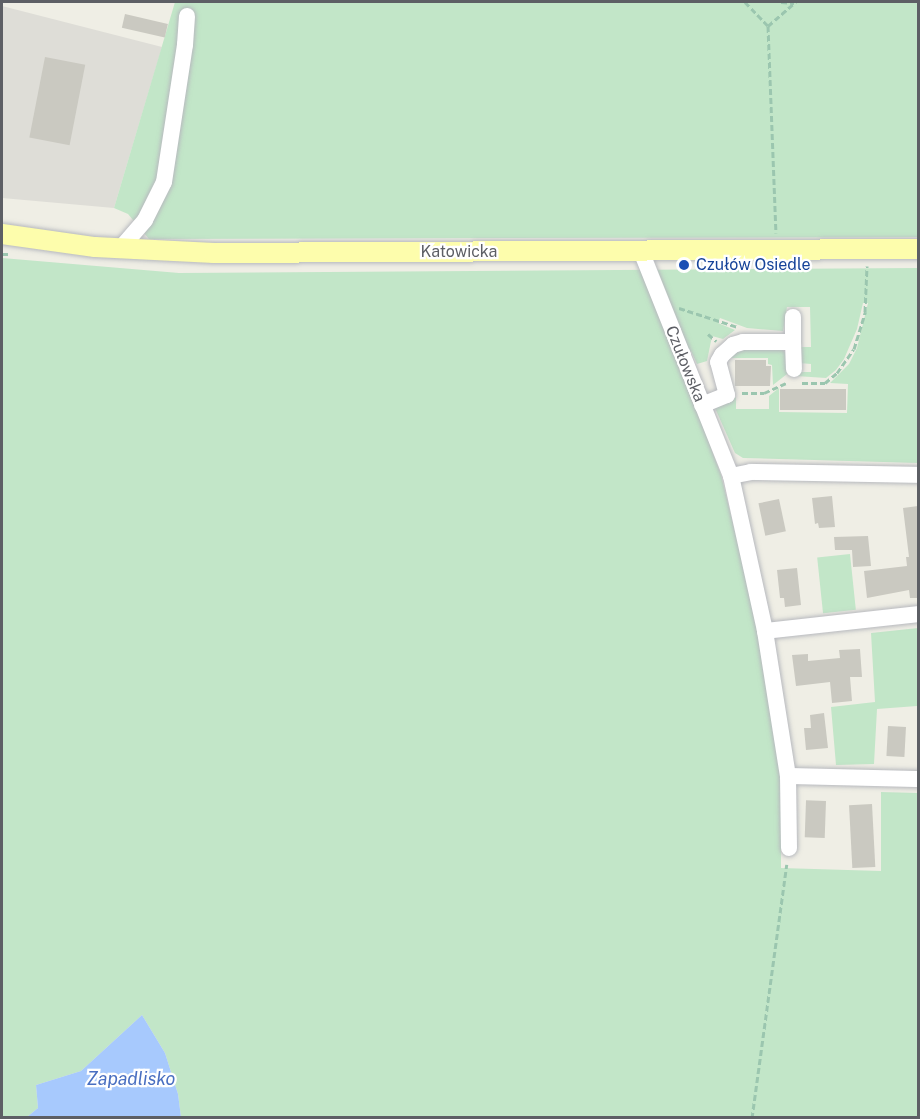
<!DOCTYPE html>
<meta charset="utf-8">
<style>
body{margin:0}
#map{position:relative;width:920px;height:1119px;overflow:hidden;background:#efeee5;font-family:"Public Sans",sans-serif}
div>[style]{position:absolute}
.industrial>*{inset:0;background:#deddd7}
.green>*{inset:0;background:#c2e6c8;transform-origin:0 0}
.water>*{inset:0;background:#a7c9fd}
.building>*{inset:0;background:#cac9c1;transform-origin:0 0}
.path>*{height:3px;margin-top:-1.5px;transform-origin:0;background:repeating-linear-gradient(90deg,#9bc6af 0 6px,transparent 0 9px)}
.roads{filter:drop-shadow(0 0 2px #b7b9be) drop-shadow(0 0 2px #b7b9be)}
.minor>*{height:16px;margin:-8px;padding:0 8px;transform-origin:8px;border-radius:8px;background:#fff}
.major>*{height:20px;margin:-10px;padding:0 10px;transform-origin:10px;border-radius:10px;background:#fdfdac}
.dots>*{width:16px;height:16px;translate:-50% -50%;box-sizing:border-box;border:3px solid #fff;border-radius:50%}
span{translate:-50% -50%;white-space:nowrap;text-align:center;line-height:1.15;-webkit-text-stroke:4.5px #fff;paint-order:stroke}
.street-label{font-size:16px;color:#5d5f65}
.transit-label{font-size:16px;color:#164399}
.left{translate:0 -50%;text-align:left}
.water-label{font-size:18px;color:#496fc1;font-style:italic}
.frame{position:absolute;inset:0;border:3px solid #5d5f65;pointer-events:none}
</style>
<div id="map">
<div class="industrial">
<i style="clip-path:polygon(2px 6px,162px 47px,114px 208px,2px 198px)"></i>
</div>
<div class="green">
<i style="clip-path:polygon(175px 2px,918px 2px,918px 237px,149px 239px,128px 214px,114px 208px)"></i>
<i style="clip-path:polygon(2px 258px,179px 273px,918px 268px,918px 463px,743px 458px,735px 453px,715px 408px,736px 397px,736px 409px,769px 409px,769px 396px,779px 388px,779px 412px,847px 413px,848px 384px,830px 383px,849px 364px,857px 348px,868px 303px,863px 303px,857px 329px,844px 359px,836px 370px,826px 378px,796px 376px,796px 372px,811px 372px,811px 364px,799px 363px,799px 347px,811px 347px,810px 307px,787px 307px,783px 331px,747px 328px,720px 318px,718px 323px,735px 330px,723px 339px,712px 336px,707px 361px,697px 364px,691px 351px,677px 356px,721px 475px,760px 633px,781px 774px,781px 868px,881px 871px,881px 792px,918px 793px,918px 1117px,181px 1117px,178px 1094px,165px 1053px,142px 1015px,81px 1071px,36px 1085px,38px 1108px,27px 1117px,2px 1117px)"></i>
<i style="clip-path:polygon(736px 350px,783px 350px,786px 354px,787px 374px,773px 385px,772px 365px,768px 364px,768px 358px,729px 358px)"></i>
<i style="left:850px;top:554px;width:56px;height:33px;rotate:84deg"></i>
<i style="clip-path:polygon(918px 628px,917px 706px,877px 709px,874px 764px,836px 765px,831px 707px,875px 702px,871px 633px)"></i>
</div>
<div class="water">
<i style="clip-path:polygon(142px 1015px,165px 1053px,178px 1094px,181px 1117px,27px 1117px,38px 1108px,36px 1085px,81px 1071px)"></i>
</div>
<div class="building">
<i style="left:125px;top:14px;width:44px;height:14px;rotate:13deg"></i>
<i style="left:45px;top:57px;width:41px;height:82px;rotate:11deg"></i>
<i style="clip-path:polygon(735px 360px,766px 360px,766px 366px,771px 366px,770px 386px,735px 386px)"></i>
<i style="left:780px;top:389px;width:66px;height:21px"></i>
<i style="clip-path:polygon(832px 496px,835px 527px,819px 528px,818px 523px,815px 524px,812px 498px)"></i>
<i style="left:779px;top:499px;width:33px;height:21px;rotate:78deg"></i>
<i style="clip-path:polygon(918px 506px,918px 598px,910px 598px,909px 590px,867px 598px,864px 571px,907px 566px,906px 557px,909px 557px,903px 508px)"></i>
<i style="clip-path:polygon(868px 536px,871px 566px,853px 567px,852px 550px,835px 550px,834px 537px)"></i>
<i style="clip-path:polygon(797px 568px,801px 605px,785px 607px,784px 598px,780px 598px,777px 570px)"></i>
<i style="clip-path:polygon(860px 649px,862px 677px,850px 677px,852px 701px,832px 703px,830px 682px,796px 686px,792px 655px,808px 654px,808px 661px,840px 658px,839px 650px)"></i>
<i style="clip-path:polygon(824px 713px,828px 748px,806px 750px,804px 728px,811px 728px,810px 715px)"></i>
<i style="left:888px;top:726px;width:18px;height:30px;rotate:3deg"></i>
<i style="left:826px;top:801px;width:37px;height:20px;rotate:92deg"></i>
<i style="left:872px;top:804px;width:63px;height:23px;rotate:87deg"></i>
</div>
<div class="path">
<i style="left:745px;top:2px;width:33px;rotate:46deg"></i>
<i style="left:768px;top:26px;width:207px;rotate:87.8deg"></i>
<i style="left:781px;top:2px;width:13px;rotate:4deg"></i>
<i style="left:768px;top:26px;width:37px;rotate:-41deg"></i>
<i style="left:2px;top:254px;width:9px"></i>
<i style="left:679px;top:308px;width:62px;rotate:17.9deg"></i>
<i style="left:708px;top:334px;width:11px;rotate:41deg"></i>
<i style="left:802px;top:383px;width:23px"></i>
<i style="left:825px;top:383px;width:16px;rotate:-40deg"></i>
<i style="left:837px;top:373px;width:29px;rotate:-55deg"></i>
<i style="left:854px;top:349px;width:39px;rotate:-73deg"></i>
<i style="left:865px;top:312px;width:46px;rotate:-87.5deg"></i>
<i style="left:742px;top:393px;width:22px"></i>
<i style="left:764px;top:393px;width:24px;rotate:-24deg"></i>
<i style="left:752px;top:1118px;width:256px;rotate:-82.2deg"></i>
</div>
<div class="roads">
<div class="minor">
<i style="left:120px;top:249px;width:38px;rotate:-49deg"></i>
<i style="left:145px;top:220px;width:42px;rotate:-63.4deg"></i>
<i style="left:164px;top:182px;width:139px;rotate:-81.3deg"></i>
<i style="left:185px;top:45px;width:29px;rotate:-86deg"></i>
<i style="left:641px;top:251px;width:242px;rotate:68.2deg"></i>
<i style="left:731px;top:476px;width:159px;rotate:77.6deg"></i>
<i style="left:765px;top:631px;width:147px;rotate:81deg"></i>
<i style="left:788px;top:776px;width:72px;rotate:89.2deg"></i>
<i style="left:793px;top:342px;width:27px;rotate:88deg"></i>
<i style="left:702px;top:405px;width:27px;rotate:-22deg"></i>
<i style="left:727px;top:395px;width:34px;rotate:-105deg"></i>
<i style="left:718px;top:362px;width:8px;rotate:-60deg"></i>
<i style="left:722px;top:355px;width:15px;rotate:-42deg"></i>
<i style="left:733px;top:345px;width:10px;rotate:-17deg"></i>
<i style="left:743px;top:342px;width:50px"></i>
<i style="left:793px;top:342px;width:25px;rotate:-90deg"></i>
<i style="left:731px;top:476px;width:20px;rotate:-11deg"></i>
<i style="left:751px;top:472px;width:167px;rotate:1deg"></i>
<i style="left:765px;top:631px;width:154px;rotate:-6.3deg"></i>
<i style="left:788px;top:776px;width:130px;rotate:1.3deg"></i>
</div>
<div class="major">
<i style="left:2px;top:234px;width:94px;rotate:8deg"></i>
<i style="left:95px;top:247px;width:119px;rotate:2.9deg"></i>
<i style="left:214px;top:253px;width:704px;rotate:-0.33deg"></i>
</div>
</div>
<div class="dots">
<i style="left:684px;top:265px;background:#1a4fb4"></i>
</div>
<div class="street-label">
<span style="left:459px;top:252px">Katowicka</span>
<span style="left:685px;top:364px;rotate:68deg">Czułowska</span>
</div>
<div class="transit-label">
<span class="left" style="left:696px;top:265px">Czułów Osiedle</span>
</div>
<div class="water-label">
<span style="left:131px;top:1079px">Zapadlisko</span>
</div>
<div class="frame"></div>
</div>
